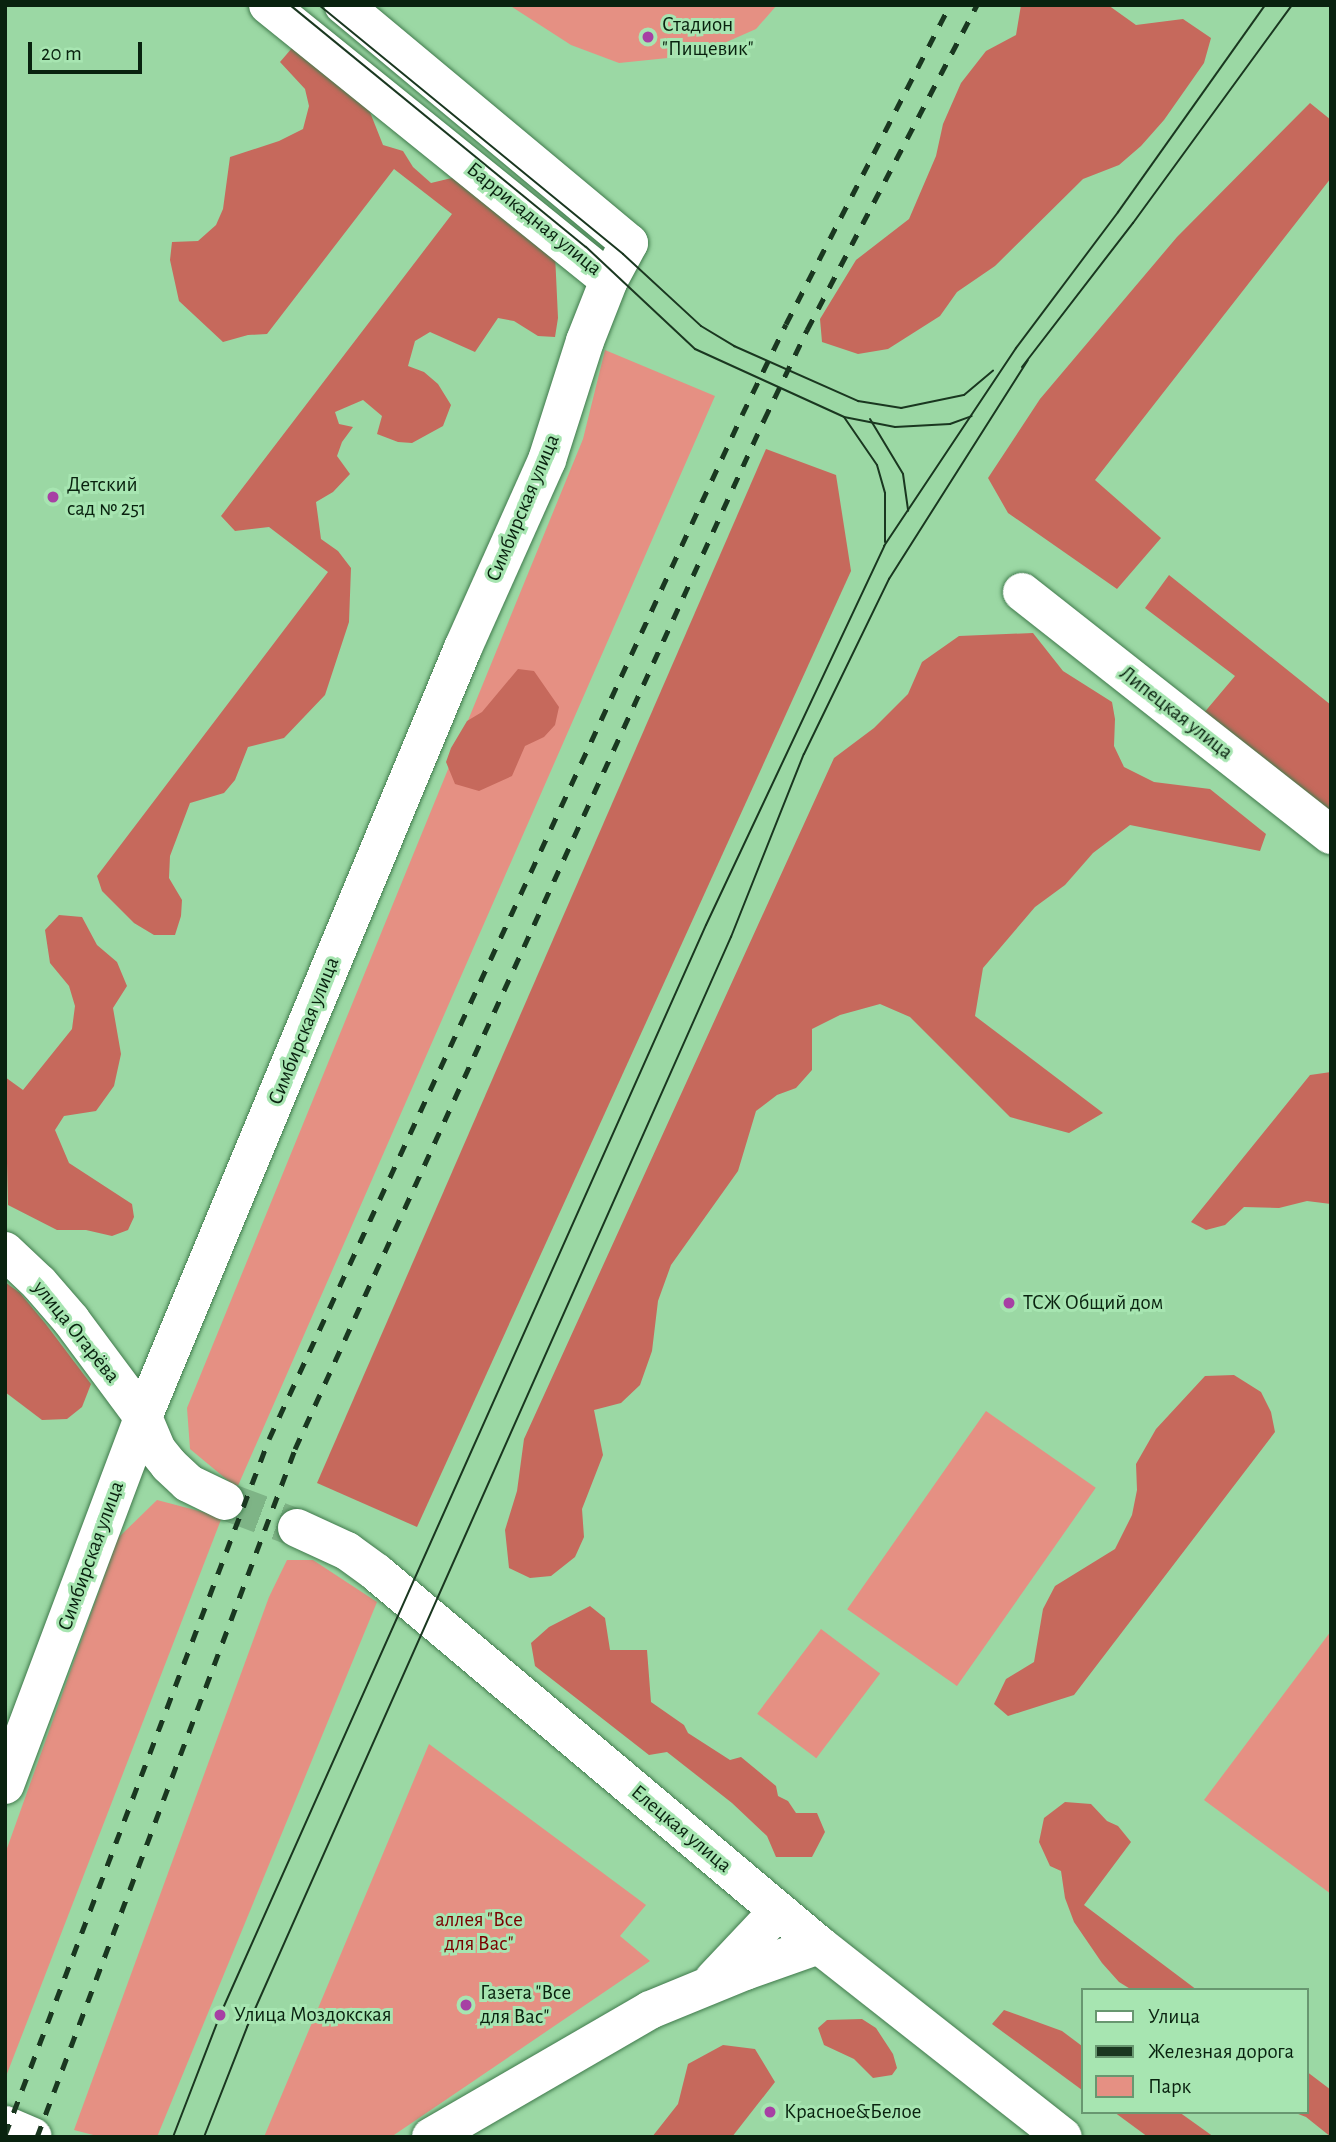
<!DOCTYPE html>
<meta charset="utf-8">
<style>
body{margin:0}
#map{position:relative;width:1336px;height:2142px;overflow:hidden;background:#9bd8a4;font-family:"Alegreya Sans",sans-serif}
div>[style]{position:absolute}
.green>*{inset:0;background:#e59083;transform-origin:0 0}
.forest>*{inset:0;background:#c6695c}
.major-tunnel>*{height:38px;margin-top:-19px;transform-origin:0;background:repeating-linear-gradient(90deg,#7eb486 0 38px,transparent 0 57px)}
.roads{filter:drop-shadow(0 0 2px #407a4c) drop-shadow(0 0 2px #407a4c)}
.minor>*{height:38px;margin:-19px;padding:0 19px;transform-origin:19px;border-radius:19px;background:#fff}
.major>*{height:38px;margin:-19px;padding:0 19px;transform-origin:19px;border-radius:19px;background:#fff}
.tram>*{height:2px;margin:-1px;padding:0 1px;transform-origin:1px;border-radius:1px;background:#1a3720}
.rail>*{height:5px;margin-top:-2.5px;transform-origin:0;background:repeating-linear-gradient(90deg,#1a3720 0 12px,transparent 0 24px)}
.dots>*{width:19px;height:19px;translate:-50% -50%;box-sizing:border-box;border:4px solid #a7e5b1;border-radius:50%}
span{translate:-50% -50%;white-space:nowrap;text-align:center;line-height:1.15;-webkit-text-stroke:6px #a7e5b1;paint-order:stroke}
.poi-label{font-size:21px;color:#09220f}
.left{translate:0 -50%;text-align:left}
.street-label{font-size:21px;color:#09220f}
.park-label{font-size:21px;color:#7a0000}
.frame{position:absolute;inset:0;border:7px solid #09220f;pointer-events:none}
.legend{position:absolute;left:1081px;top:1988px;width:228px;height:126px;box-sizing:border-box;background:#a7e5b1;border:2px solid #689770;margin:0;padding:9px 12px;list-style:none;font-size:21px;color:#09220f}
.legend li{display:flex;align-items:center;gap:14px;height:35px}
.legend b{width:35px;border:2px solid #689770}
.scale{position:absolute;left:28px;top:42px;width:114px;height:32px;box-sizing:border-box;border:4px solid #09220f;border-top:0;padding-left:9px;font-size:21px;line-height:24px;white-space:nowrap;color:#09220f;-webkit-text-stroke:5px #a7e5b1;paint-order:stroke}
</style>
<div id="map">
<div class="green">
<i style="clip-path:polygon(509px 5px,777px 5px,756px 29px,697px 55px,619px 63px,571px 45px)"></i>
<i style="clip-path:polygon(605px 350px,715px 396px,237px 1488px,190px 1449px,187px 1408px,583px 439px)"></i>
<i style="left:986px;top:1411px;width:134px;height:242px;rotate:35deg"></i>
<i style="clip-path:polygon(157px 1500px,222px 1517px,5px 2079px,5px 1854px,118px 1538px)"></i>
<i style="clip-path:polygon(287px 1560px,313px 1560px,377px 1602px,157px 2137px,101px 2137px,74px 2130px,269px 1597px)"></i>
<i style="left:821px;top:1629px;width:74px;height:106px;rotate:37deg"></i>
<i style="clip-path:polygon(1331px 1631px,1331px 1894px,1204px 1800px)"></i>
<i style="clip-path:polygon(429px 1744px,646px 1905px,620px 1936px,650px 1961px,391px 2137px,264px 2137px)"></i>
</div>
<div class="forest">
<i style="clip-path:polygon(1021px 5px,1108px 5px,1136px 25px,1183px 19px,1211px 38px,1204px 63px,1164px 120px,1141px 146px,1119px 165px,1083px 179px,995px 266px,957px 292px,940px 316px,888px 349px,858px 354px,822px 342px,820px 319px,856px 260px,909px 219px,936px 156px,943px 124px,961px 83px,986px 51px,1016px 35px)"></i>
<i style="clip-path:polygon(292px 48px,364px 97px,383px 145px,403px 151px,413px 167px,431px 183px,460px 176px,555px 254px,558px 318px,555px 337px,538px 336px,514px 321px,498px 318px,475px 352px,430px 332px,415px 341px,408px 366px,424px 372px,438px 384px,451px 405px,443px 426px,412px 443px,398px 442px,377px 434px,382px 416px,363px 400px,335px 412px,339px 424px,353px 427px,342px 442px,337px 456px,350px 474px,333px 492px,316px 502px,321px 539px,338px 551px,351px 568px,349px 622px,325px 695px,284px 738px,248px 747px,235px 780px,224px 793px,190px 803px,170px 856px,169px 878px,182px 900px,181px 916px,175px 935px,154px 935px,134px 923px,102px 891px,97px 876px,328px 572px,269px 527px,235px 531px,221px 516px,452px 214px,394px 169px,267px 334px,248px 335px,223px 342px,179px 301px,170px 260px,172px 242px,198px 241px,216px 225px,223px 209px,230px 157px,279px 141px,303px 129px,309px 106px,305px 89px,280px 62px)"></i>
<i style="clip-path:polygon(1310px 103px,1331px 120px,1331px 178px,1095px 480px,1161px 538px,1117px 589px,1008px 513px,988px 478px,1040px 399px,1177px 237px)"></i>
<i style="clip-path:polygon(766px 449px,836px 475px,851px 571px,417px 1527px,317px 1483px)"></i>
<i style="clip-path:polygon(1169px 575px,1331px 705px,1331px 816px,1203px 714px,1235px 676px,1145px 608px)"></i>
<i style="clip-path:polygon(1033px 633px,1063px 671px,1112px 702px,1115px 719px,1114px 746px,1124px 767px,1154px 782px,1210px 789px,1266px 834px,1260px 851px,1130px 825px,1093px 853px,1065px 885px,1035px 907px,983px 968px,975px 1016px,1103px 1113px,1069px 1133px,1010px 1117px,910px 1017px,880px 1004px,840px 1015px,812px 1029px,812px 1070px,796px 1088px,777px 1095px,756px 1111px,738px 1171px,671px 1265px,658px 1301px,652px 1351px,640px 1385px,621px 1403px,594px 1410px,603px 1455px,582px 1509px,584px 1537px,575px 1557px,551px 1576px,530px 1578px,509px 1568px,505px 1530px,517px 1491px,524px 1439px,834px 758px,874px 728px,908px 694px,922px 662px,959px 636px)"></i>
<i style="clip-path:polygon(518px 669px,534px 671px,559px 707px,555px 725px,544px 737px,525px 746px,512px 776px,479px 791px,455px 784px,446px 762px,451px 748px,467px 721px,482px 712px)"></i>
<i style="clip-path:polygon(59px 915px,82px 917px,97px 945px,117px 962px,127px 986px,113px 1008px,121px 1054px,114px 1086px,96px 1111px,64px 1116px,55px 1130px,69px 1163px,132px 1204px,134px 1217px,128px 1230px,112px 1236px,86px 1230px,57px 1230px,8px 1205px,5px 1077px,23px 1090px,72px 1029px,75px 1006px,69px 986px,50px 963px,45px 930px)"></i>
<i style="clip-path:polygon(1331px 1072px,1331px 1204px,1307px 1201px,1279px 1208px,1244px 1207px,1225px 1225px,1206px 1230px,1191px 1222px,1310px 1075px)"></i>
<i style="clip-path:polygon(5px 1282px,20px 1293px,45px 1323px,91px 1384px,82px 1407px,67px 1419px,42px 1420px,5px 1392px)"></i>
<i style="clip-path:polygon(1234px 1375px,1261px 1392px,1271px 1412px,1275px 1432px,1074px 1695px,1008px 1716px,994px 1704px,1006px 1679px,1034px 1662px,1043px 1609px,1055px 1586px,1115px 1549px,1132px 1515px,1137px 1490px,1136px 1464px,1156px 1429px,1205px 1376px)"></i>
<i style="clip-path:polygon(590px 1606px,605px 1618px,610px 1650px,647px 1650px,651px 1702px,684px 1725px,688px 1733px,730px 1760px,741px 1757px,776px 1786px,778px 1796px,788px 1801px,796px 1813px,817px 1813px,825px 1832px,812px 1857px,776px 1857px,767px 1836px,732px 1803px,667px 1752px,649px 1755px,535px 1666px,531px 1643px,549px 1627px)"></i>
<i style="clip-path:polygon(1065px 1802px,1091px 1804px,1107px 1821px,1118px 1826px,1131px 1842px,1084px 1905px,1197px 1990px,1132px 1990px,1119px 1982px,1102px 1963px,1074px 1922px,1065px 1898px,1061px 1871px,1050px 1866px,1039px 1842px,1044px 1818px)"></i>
<i style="clip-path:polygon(1004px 2010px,1062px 2031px,1082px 2046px,1082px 2090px,992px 2024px)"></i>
<i style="clip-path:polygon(862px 2019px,876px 2028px,893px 2054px,897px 2068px,892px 2075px,873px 2078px,854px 2059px,824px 2045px,818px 2028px,827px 2020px)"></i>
<i style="clip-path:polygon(723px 2045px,755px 2049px,775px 2082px,732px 2137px,652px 2137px,678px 2104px,688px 2064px)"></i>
<i style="clip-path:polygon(1306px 2071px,1331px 2090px,1331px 2137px,1306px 2117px,1293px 2112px,1306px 2112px)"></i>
<i style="clip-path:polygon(1114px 2112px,1179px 2112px,1214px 2137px,1148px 2137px)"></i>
</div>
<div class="major-tunnel">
<i style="left:225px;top:1501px;width:77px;rotate:20.6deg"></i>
</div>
<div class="roads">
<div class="minor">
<i style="left:268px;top:5px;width:438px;rotate:38.9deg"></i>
<i style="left:609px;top:280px;width:42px;rotate:-61.6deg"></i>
<i style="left:629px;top:243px;width:372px;rotate:-140.2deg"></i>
<i style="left:1022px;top:592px;width:393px;rotate:38.2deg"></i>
<i style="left:143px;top:1417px;width:833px;rotate:-67.41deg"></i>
<i style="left:463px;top:648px;width:206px;rotate:-65.9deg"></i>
<i style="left:547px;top:460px;width:125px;rotate:-72.3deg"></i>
<i style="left:585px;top:341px;width:66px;rotate:-68.5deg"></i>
<i style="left:714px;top:1979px;width:93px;rotate:-46.7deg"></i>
<i style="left:5px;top:2125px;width:30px;rotate:23deg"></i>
<i style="left:431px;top:2137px;width:253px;rotate:-30.1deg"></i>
<i style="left:650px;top:2010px;width:103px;rotate:-22.3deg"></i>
<i style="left:745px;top:1971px;width:78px;rotate:-19.4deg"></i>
</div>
<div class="major">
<i style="left:5px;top:1251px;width:47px;rotate:43.3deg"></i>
<i style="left:39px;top:1283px;width:49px;rotate:49.1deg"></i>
<i style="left:71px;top:1320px;width:121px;rotate:53.4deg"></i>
<i style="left:143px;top:1417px;width:36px;rotate:67deg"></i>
<i style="left:157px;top:1450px;width:19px;rotate:51deg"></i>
<i style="left:169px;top:1465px;width:26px;rotate:43deg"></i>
<i style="left:188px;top:1483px;width:41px;rotate:25.9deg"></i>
<i style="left:297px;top:1528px;width:55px;rotate:24.7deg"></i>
<i style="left:347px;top:1551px;width:37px;rotate:36deg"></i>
<i style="left:377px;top:1573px;width:578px;rotate:40.08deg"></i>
<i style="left:819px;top:1945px;width:310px;rotate:38.2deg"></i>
<i style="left:5px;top:1785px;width:393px;rotate:-69.4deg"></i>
</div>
</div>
<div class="tram">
<i style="left:290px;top:5px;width:382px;rotate:39.3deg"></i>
<i style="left:586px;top:247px;width:149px;rotate:43.1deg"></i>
<i style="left:695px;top:349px;width:164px;rotate:24.5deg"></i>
<i style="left:844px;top:417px;width:52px;rotate:11.1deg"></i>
<i style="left:895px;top:427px;width:55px;rotate:-3.1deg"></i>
<i style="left:950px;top:424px;width:23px;rotate:-20deg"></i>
<i style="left:319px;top:5px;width:393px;rotate:39.3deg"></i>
<i style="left:623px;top:254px;width:106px;rotate:42.7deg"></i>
<i style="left:701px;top:326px;width:39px;rotate:31deg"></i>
<i style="left:734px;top:346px;width:136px;rotate:23.9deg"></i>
<i style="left:858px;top:401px;width:44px;rotate:9.2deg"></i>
<i style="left:901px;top:408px;width:64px;rotate:-11.7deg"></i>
<i style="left:964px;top:395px;width:38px;rotate:-40deg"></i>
<i style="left:1022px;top:367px;width:182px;rotate:-52.4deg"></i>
<i style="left:1133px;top:223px;width:270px;rotate:-53.9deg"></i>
<i style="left:844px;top:417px;width:58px;rotate:55.5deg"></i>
<i style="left:877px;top:465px;width:29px;rotate:74deg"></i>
<i style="left:885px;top:493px;width:49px;rotate:90deg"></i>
<i style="left:870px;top:419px;width:64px;rotate:59deg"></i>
<i style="left:903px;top:474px;width:37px;rotate:82deg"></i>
<i style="left:173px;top:2137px;width:131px;rotate:-68.9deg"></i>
<i style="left:220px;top:2015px;width:1193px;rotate:-65.97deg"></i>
<i style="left:706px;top:925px;width:419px;rotate:-64.8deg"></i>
<i style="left:884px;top:546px;width:238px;rotate:-56.3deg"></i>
<i style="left:1016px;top:348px;width:170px;rotate:-53.1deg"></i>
<i style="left:1118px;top:212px;width:254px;rotate:-54.6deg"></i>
<i style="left:204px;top:2137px;width:118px;rotate:-68.6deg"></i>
<i style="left:247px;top:2027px;width:1193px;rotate:-66.06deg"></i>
<i style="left:731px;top:937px;width:197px;rotate:-68.3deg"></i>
<i style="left:804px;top:754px;width:195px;rotate:-64.1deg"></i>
<i style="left:889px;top:579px;width:259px;rotate:-57.6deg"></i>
</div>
<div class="rail">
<i style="left:5px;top:2135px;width:744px;rotate:-69.23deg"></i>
<i style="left:269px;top:1439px;width:1128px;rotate:-65.21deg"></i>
<i style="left:742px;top:415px;width:101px;rotate:-64.2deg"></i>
<i style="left:786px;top:324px;width:359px;rotate:-62.8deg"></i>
<i style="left:37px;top:2137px;width:735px;rotate:-69.44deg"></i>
<i style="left:295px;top:1449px;width:1131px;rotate:-65.5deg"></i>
<i style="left:764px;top:420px;width:100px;rotate:-64.5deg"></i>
<i style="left:807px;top:330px;width:367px;rotate:-62.4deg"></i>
</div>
<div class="dots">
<i style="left:648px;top:37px;background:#a740a4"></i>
<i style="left:53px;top:497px;background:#a740a4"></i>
<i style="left:1009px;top:1303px;background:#a740a4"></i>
<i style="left:466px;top:2005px;background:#a740a4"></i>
<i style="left:220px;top:2015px;background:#a740a4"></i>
<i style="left:770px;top:2112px;background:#a740a4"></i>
</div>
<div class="poi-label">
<span class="left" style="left:662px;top:37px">Стадион<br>"Пищевик"</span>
<span class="left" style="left:67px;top:497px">Детский<br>сад № 251</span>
<span class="left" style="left:1023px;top:1303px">ТСЖ Общий дом</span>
<span class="left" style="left:480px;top:2005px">Газета "Все<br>для Вас"</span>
<span class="left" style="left:234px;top:2015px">Улица Моздокская</span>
<span class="left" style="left:784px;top:2112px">Красное&amp;Белое</span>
</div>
<div class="street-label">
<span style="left:534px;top:219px;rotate:39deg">Баррикадная улица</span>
<span style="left:523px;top:508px;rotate:-67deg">Симбирская улица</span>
<span style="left:1176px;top:713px;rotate:38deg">Липецкая улица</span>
<span style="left:304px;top:1031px;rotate:-68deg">Симбирская улица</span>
<span style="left:76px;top:1332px;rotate:51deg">улица Огарёва</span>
<span style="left:91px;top:1556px;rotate:-70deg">Симбирская улица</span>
<span style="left:681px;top:1829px;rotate:40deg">Елецкая улица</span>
</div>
<div class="park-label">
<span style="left:479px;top:1932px">аллея "Все<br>для Вас"</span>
</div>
<div class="frame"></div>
<ul class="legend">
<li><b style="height:9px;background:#fff"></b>Улица</li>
<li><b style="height:9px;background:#1a3720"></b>Железная дорога</li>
<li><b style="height:19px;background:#e59083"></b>Парк</li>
</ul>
<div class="scale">20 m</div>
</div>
